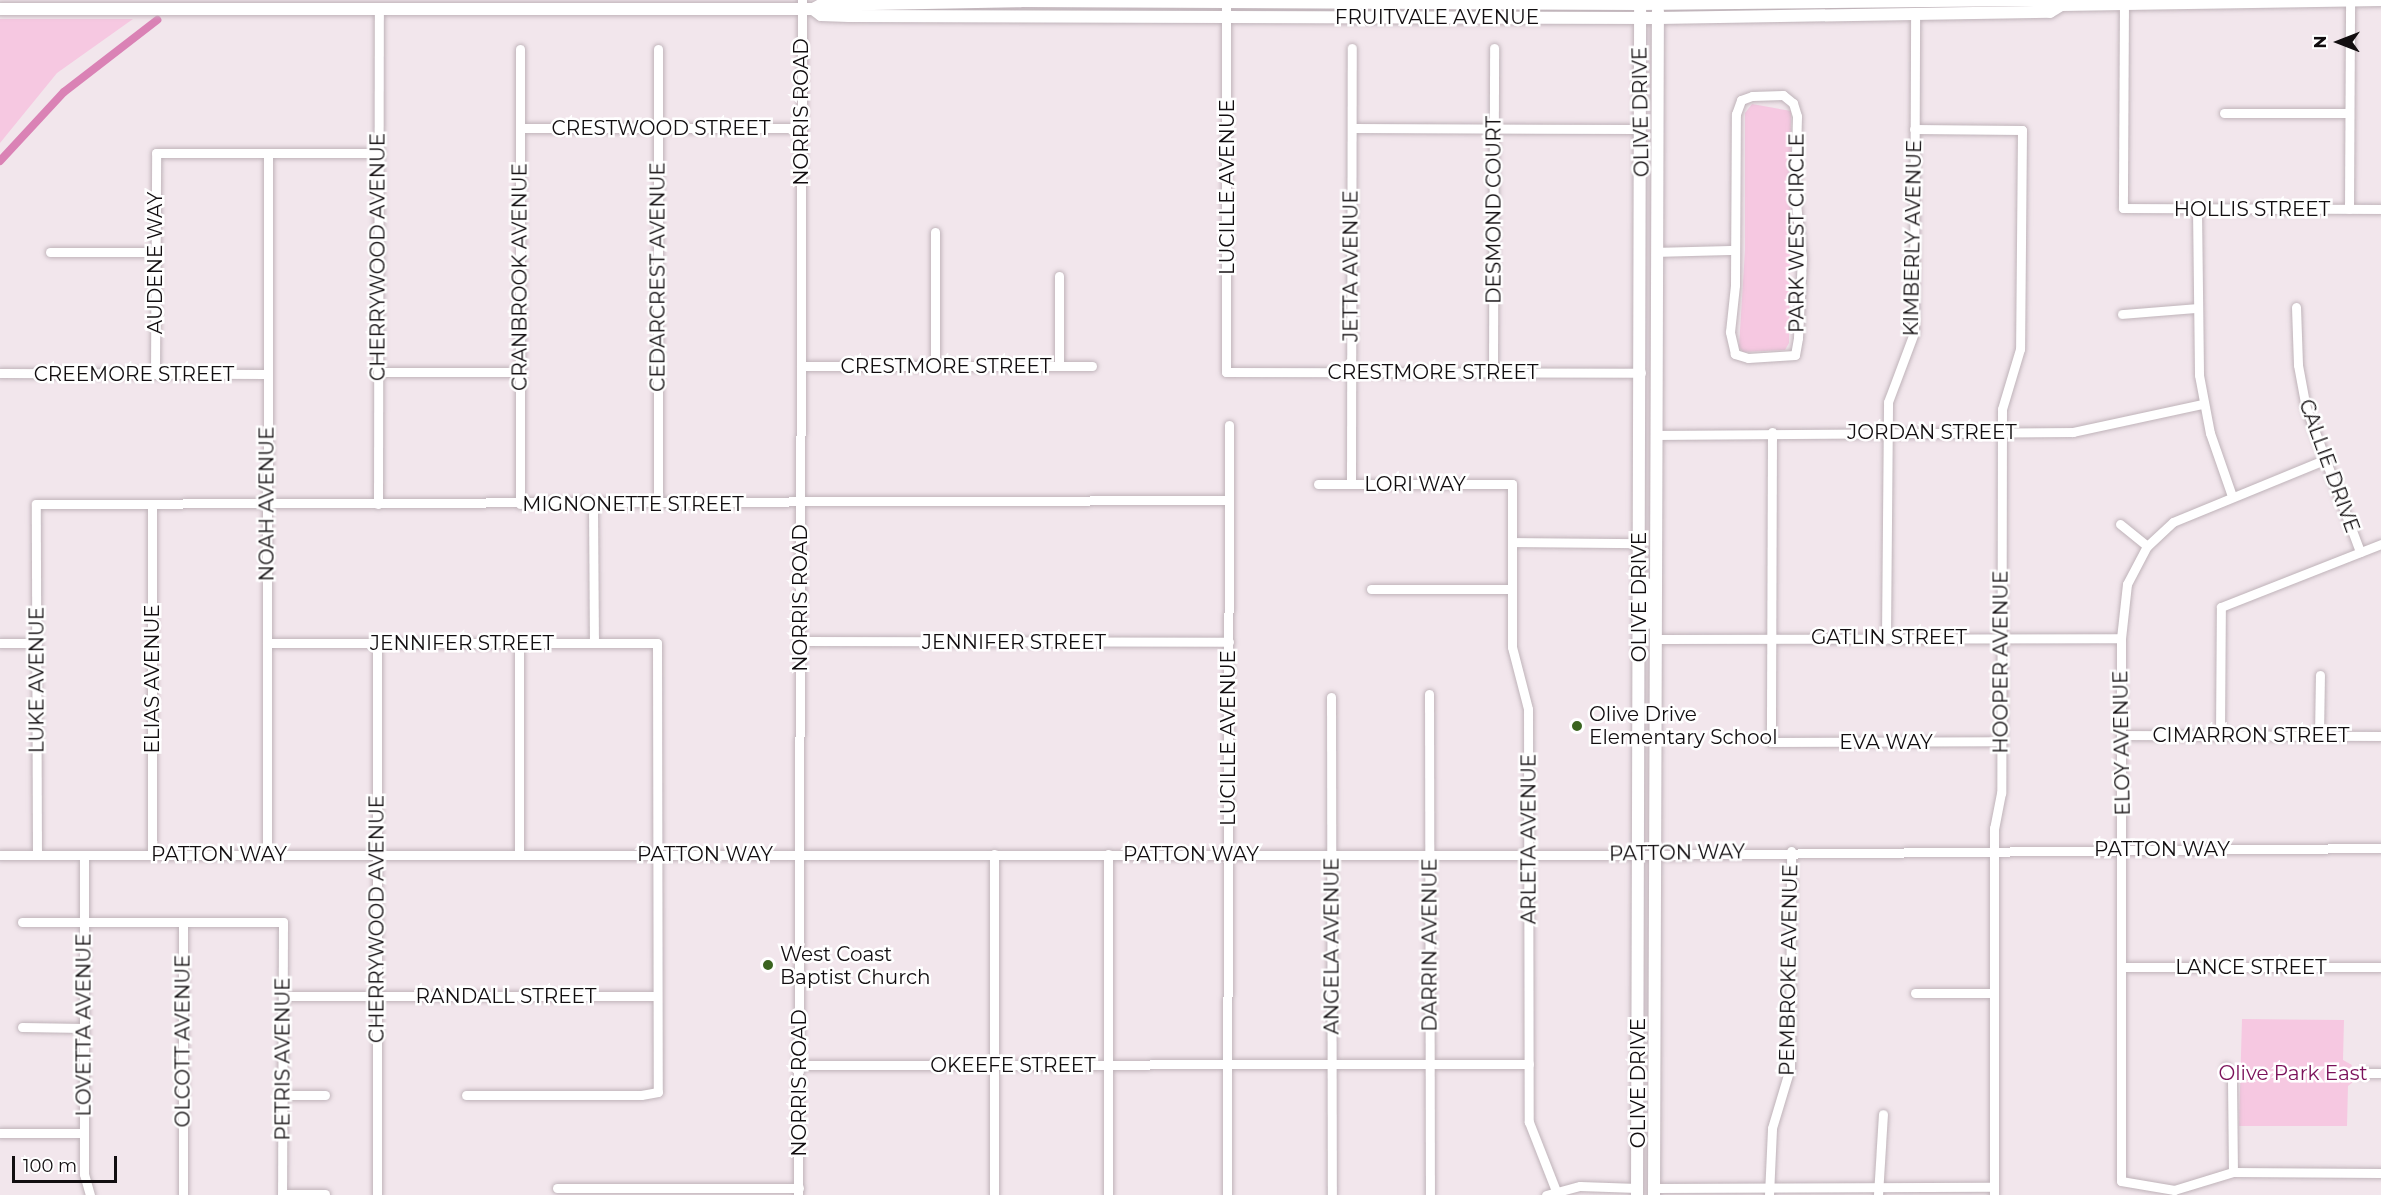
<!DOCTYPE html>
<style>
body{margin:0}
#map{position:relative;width:2381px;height:1195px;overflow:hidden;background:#f2e6ec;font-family:Montserrat,sans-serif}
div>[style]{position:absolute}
.green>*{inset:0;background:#f6c8e1}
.canal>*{height:8px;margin:-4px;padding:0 4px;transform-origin:4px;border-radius:4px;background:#da82b5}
.roads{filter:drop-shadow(0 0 2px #bfb3b9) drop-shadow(0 0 2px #bfb3b9)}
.minor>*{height:9px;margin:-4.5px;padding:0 4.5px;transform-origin:4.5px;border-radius:4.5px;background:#fff}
.major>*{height:12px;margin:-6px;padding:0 6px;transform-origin:6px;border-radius:6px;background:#fff}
.dots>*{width:16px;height:16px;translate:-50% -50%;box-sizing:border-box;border:3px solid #fff;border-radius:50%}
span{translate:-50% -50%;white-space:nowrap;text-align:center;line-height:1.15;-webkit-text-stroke:5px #fff;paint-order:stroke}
.street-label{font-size:20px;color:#120e10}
.poi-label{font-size:20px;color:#120e10}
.left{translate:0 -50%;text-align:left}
.park-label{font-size:20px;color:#7b115a}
.north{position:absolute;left:2309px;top:12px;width:60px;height:60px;-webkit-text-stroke:4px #fff;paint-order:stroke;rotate:270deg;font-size:16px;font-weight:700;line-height:24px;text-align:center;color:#120e10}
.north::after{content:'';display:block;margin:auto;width:21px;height:27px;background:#120e10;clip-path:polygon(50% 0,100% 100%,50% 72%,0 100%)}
.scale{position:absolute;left:12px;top:1156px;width:105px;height:27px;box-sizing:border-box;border:3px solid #120e10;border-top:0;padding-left:8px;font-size:18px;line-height:21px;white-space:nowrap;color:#120e10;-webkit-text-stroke:4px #fff;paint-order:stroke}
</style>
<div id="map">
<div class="green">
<i style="clip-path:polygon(0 19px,133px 19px,57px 73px,0 143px)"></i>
<i style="clip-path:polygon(1752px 104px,1791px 111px,1789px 343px,1785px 350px,1743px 352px,1739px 347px,1745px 250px,1745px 113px)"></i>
<i style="clip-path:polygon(2242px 1019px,2344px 1020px,2343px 1060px,2352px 1065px,2349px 1073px,2353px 1082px,2348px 1086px,2347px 1126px,2239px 1126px)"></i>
</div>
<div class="canal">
<i style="left:0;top:161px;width:94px;rotate:-47.2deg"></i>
<i style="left:64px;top:92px;width:118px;rotate:-37.7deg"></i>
</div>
<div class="roads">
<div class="minor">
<i style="left:2124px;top:0;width:208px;rotate:90.3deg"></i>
<i style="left:2123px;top:208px;width:258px;rotate:0.2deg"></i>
<i style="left:1226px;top:2px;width:370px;rotate:90deg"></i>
<i style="left:1226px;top:372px;width:415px;rotate:0.1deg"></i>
<i style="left:520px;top:49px;width:455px;rotate:90deg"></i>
<i style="left:658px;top:49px;width:455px;rotate:90deg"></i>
<i style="left:1783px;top:95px;width:13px;rotate:39deg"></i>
<i style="left:1793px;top:103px;width:14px;rotate:73deg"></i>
<i style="left:1797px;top:116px;width:78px;rotate:91.5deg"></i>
<i style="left:1795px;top:194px;width:64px;rotate:83.8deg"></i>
<i style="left:1802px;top:258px;width:80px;rotate:92.9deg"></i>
<i style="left:1798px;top:338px;width:17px;rotate:100deg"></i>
<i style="left:1795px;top:355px;width:47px;rotate:176.3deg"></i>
<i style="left:1748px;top:358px;width:14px;rotate:-163deg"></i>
<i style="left:1735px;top:354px;width:23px;rotate:-103deg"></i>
<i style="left:1730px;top:332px;width:47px;rotate:-83.9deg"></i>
<i style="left:1735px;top:285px;width:171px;rotate:-89.7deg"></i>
<i style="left:1736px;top:114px;width:15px;rotate:-70deg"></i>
<i style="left:1741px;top:100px;width:12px;rotate:-20deg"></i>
<i style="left:1752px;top:96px;width:31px;rotate:-2deg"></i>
<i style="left:2224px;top:113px;width:125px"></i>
<i style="left:520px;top:128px;width:281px"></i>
<i style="left:1352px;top:128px;width:288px;rotate:0.2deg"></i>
<i style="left:1914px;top:129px;width:108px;rotate:0.5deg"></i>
<i style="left:2022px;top:130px;width:219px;rotate:90.5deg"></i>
<i style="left:2020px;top:349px;width:63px;rotate:106.7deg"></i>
<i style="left:2002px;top:409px;width:384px;rotate:90.1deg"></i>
<i style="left:2001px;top:793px;width:36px;rotate:101deg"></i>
<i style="left:1994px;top:828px;width:367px;rotate:90deg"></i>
<i style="left:2197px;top:209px;width:166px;rotate:89.3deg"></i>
<i style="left:2199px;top:375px;width:59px;rotate:79.3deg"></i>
<i style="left:2210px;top:433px;width:67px;rotate:70.8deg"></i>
<i style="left:2349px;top:209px;width:208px;rotate:-89.7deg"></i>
<i style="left:935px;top:232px;width:134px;rotate:90deg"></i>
<i style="left:50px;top:252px;width:105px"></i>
<i style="left:1657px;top:252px;width:78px;rotate:-1.5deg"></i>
<i style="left:1059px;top:276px;width:90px;rotate:90deg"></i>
<i style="left:2296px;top:307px;width:58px;rotate:88deg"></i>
<i style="left:2298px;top:365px;width:44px;rotate:79.5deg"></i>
<i style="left:2306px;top:408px;width:154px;rotate:69.4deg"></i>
<i style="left:2122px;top:314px;width:75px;rotate:-4.6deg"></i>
<i style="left:801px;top:366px;width:291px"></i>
<i style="left:378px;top:372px;width:142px"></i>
<i style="left:1493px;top:372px;width:324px;rotate:-89.8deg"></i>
<i style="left:0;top:373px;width:267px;rotate:0.2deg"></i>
<i style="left:155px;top:374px;width:221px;rotate:-89.7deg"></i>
<i style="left:156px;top:153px;width:223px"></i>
<i style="left:1772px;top:432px;width:310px;rotate:90.2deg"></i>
<i style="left:1771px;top:742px;width:230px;rotate:-0.2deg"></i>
<i style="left:1657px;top:435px;width:416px;rotate:-0.4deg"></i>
<i style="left:2073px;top:432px;width:133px;rotate:-12.2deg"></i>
<i style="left:2324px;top:460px;width:163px;rotate:157.7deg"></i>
<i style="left:2173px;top:522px;width:35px;rotate:137deg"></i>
<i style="left:2147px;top:546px;width:43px;rotate:117.8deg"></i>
<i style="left:2127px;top:584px;width:54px;rotate:96.3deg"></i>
<i style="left:2121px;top:638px;width:543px;rotate:90deg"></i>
<i style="left:2121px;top:1181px;width:54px;rotate:9.6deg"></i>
<i style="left:2174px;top:1190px;width:62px;rotate:-17deg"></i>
<i style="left:2233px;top:1172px;width:148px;rotate:0.4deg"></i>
<i style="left:1318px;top:484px;width:194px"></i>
<i style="left:1512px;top:484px;width:163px;rotate:90deg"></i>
<i style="left:1512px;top:647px;width:64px;rotate:75.5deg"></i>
<i style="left:1528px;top:709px;width:413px;rotate:89.9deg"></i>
<i style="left:1529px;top:1122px;width:74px;rotate:68.6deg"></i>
<i style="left:1351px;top:484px;width:436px;rotate:-89.9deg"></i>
<i style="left:152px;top:504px;width:351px;rotate:90deg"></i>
<i style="left:378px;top:504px;width:495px;rotate:-89.9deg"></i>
<i style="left:593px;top:504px;width:139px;rotate:89.6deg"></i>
<i style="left:2120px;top:524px;width:35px;rotate:39deg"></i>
<i style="left:1512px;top:542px;width:127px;rotate:0.5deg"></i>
<i style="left:1371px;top:589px;width:141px"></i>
<i style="left:1886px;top:637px;width:235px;rotate:-89.5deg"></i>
<i style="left:1888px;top:402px;width:74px;rotate:-69.4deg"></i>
<i style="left:1914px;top:333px;width:319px;rotate:-89.8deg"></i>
<i style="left:1656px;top:639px;width:465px;rotate:-0.1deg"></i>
<i style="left:800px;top:641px;width:429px;rotate:0.1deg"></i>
<i style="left:0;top:643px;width:37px"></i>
<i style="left:267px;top:643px;width:390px"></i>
<i style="left:657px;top:643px;width:449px;rotate:89.9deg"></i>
<i style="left:658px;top:1092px;width:17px;rotate:170deg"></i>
<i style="left:641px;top:1095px;width:175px;rotate:180deg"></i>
<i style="left:519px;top:643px;width:211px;rotate:90deg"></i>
<i style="left:1429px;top:694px;width:501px;rotate:89.89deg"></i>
<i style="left:1331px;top:697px;width:498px;rotate:89.9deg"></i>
<i style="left:2121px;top:735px;width:260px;rotate:0.2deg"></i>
<i style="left:2220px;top:735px;width:128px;rotate:-89.6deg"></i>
<i style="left:2221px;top:607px;width:172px;rotate:-21.5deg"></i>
<i style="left:2319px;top:736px;width:61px;rotate:-89.1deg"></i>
<i style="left:267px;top:854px;width:701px;rotate:-89.92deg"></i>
<i style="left:994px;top:854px;width:341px;rotate:90deg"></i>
<i style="left:1108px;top:854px;width:341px;rotate:90deg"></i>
<i style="left:0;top:855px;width:1639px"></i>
<i style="left:1639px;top:855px;width:742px;rotate:-0.54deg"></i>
<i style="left:37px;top:855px;width:351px;rotate:-90.2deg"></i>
<i style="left:36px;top:504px;width:1193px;rotate:-0.19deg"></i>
<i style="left:84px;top:855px;width:319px;rotate:90deg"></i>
<i style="left:84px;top:1174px;width:22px;rotate:74deg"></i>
<i style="left:22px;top:922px;width:261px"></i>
<i style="left:283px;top:922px;width:273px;rotate:90.2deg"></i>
<i style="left:2121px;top:967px;width:260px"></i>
<i style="left:1915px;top:993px;width:79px"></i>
<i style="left:283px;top:996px;width:374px"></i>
<i style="left:22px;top:1027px;width:62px;rotate:0.9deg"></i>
<i style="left:799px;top:1065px;width:730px;rotate:-0.08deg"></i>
<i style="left:2226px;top:1067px;width:13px;rotate:63deg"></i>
<i style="left:2232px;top:1079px;width:93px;rotate:89.4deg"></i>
<i style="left:2363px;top:1073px;width:18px"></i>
<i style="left:282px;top:1095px;width:43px"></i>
<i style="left:0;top:1133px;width:84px"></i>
<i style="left:557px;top:1188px;width:242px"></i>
<i style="left:1654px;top:1188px;width:340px;rotate:-0.2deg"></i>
<i style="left:282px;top:1194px;width:43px"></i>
<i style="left:183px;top:1195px;width:273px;rotate:-90deg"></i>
<i style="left:377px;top:1195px;width:552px;rotate:-90deg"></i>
<i style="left:798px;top:1195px;width:1195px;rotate:-89.81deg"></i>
<i style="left:1227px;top:1195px;width:770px;rotate:-89.85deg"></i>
<i style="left:1546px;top:1195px;width:35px;rotate:-15deg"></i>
<i style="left:1580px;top:1186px;width:57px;rotate:2deg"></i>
<i style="left:1769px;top:1195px;width:67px;rotate:-87.4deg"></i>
<i style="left:1772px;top:1128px;width:63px;rotate:-73.3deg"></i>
<i style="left:1790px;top:1068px;width:217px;rotate:-89.7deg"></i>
<i style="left:1878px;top:1195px;width:81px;rotate:-86.5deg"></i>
</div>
<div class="major">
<i style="left:0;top:9px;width:813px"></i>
<i style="left:813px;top:9px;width:9px;rotate:-27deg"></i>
<i style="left:821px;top:5px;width:200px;rotate:-1.1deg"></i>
<i style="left:1021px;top:1px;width:619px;rotate:0.28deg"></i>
<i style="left:1640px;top:4px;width:385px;rotate:-0.6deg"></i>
<i style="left:2025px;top:0;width:28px"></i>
<i style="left:2053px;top:0;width:9px;rotate:32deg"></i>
<i style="left:2061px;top:5px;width:320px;rotate:-0.9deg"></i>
<i style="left:813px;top:9px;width:10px;rotate:37deg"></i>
<i style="left:821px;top:15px;width:28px;rotate:2deg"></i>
<i style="left:849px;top:16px;width:809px;rotate:0.14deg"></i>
<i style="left:1658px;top:18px;width:392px;rotate:-0.9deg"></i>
<i style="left:2050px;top:12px;width:13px;rotate:-32deg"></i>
<i style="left:1647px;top:584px;width:39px;rotate:89deg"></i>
<i style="left:1637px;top:1195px;width:1185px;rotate:-89.85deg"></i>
<i style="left:1654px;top:1195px;width:1184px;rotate:-89.81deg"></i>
</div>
</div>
<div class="dots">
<i style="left:1577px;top:726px;background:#3a631f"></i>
<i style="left:768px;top:965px;background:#3a631f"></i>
</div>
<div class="street-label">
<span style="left:1437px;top:17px">FRUITVALE AVENUE</span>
<span style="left:801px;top:112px;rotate:-90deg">NORRIS ROAD</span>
<span style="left:1641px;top:112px;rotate:-91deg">OLIVE DRIVE</span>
<span style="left:661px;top:128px">CRESTWOOD STREET</span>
<span style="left:1227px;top:187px;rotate:-90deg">LUCILLE AVENUE</span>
<span style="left:2252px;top:209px">HOLLIS STREET</span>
<span style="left:1494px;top:210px;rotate:-90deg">DESMOND COURT</span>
<span style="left:1797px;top:233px;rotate:-90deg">PARK WEST CIRCLE</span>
<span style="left:1913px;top:238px;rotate:-89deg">KIMBERLY AVENUE</span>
<span style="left:378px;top:257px;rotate:-90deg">CHERRYWOOD AVENUE</span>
<span style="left:155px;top:263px;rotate:-90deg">AUDENE WAY</span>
<span style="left:1351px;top:266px;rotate:-90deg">JETTA AVENUE</span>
<span style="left:520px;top:277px;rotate:-90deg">CRANBROOK AVENUE</span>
<span style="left:658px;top:277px;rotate:-90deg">CEDARCREST AVENUE</span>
<span style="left:946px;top:366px">CRESTMORE STREET</span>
<span style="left:1433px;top:372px">CRESTMORE STREET</span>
<span style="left:134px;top:374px">CREEMORE STREET</span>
<span style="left:1932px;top:432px">JORDAN STREET</span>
<span style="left:2329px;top:466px;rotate:70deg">CALLIE DRIVE</span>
<span style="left:1415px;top:484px">LORI WAY</span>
<span style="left:267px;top:504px;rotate:-90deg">NOAH AVENUE</span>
<span style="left:633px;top:504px">MIGNONETTE STREET</span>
<span style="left:1639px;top:597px;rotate:-90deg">OLIVE DRIVE</span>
<span style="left:800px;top:598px;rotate:-90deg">NORRIS ROAD</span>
<span style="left:1889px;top:637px">GATLIN STREET</span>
<span style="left:1014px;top:642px">JENNIFER STREET</span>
<span style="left:462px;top:643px">JENNIFER STREET</span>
<span style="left:2001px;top:662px;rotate:-90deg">HOOPER AVENUE</span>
<span style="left:152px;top:679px;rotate:-90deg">ELIAS AVENUE</span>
<span style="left:37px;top:680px;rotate:-90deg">LUKE AVENUE</span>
<span style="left:2251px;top:735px">CIMARRON STREET</span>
<span style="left:1228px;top:738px;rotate:-90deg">LUCILLE AVENUE</span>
<span style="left:1886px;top:742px">EVA WAY</span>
<span style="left:2122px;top:743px;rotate:-91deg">ELOY AVENUE</span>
<span style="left:1529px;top:839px;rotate:-90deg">ARLETA AVENUE</span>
<span style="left:2162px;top:849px">PATTON WAY</span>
<span style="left:1677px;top:853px;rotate:-1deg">PATTON WAY</span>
<span style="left:219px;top:854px">PATTON WAY</span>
<span style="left:705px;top:854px">PATTON WAY</span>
<span style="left:1191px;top:854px">PATTON WAY</span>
<span style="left:377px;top:919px;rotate:-90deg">CHERRYWOOD AVENUE</span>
<span style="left:1430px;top:945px;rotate:-90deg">DARRIN AVENUE</span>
<span style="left:1332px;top:946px;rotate:-90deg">ANGELA AVENUE</span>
<span style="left:2251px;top:967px">LANCE STREET</span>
<span style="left:1789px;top:970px;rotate:-89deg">PEMBROKE AVENUE</span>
<span style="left:506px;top:996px">RANDALL STREET</span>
<span style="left:84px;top:1025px;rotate:-90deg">LOVETTA AVENUE</span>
<span style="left:183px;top:1041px;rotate:-90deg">OLCOTT AVENUE</span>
<span style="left:283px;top:1059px;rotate:-90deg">PETRIS AVENUE</span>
<span style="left:1013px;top:1065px">OKEEFE STREET</span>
<span style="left:799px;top:1083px;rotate:-90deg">NORRIS ROAD</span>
<span style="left:1638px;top:1083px;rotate:-90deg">OLIVE DRIVE</span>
</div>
<div class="poi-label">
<span class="left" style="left:1589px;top:726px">Olive Drive<br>Elementary School</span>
<span class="left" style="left:780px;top:966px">West Coast<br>Baptist Church</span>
</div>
<div class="park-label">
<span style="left:2293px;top:1073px">Olive Park East</span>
</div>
<div class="north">N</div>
<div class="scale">100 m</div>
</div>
